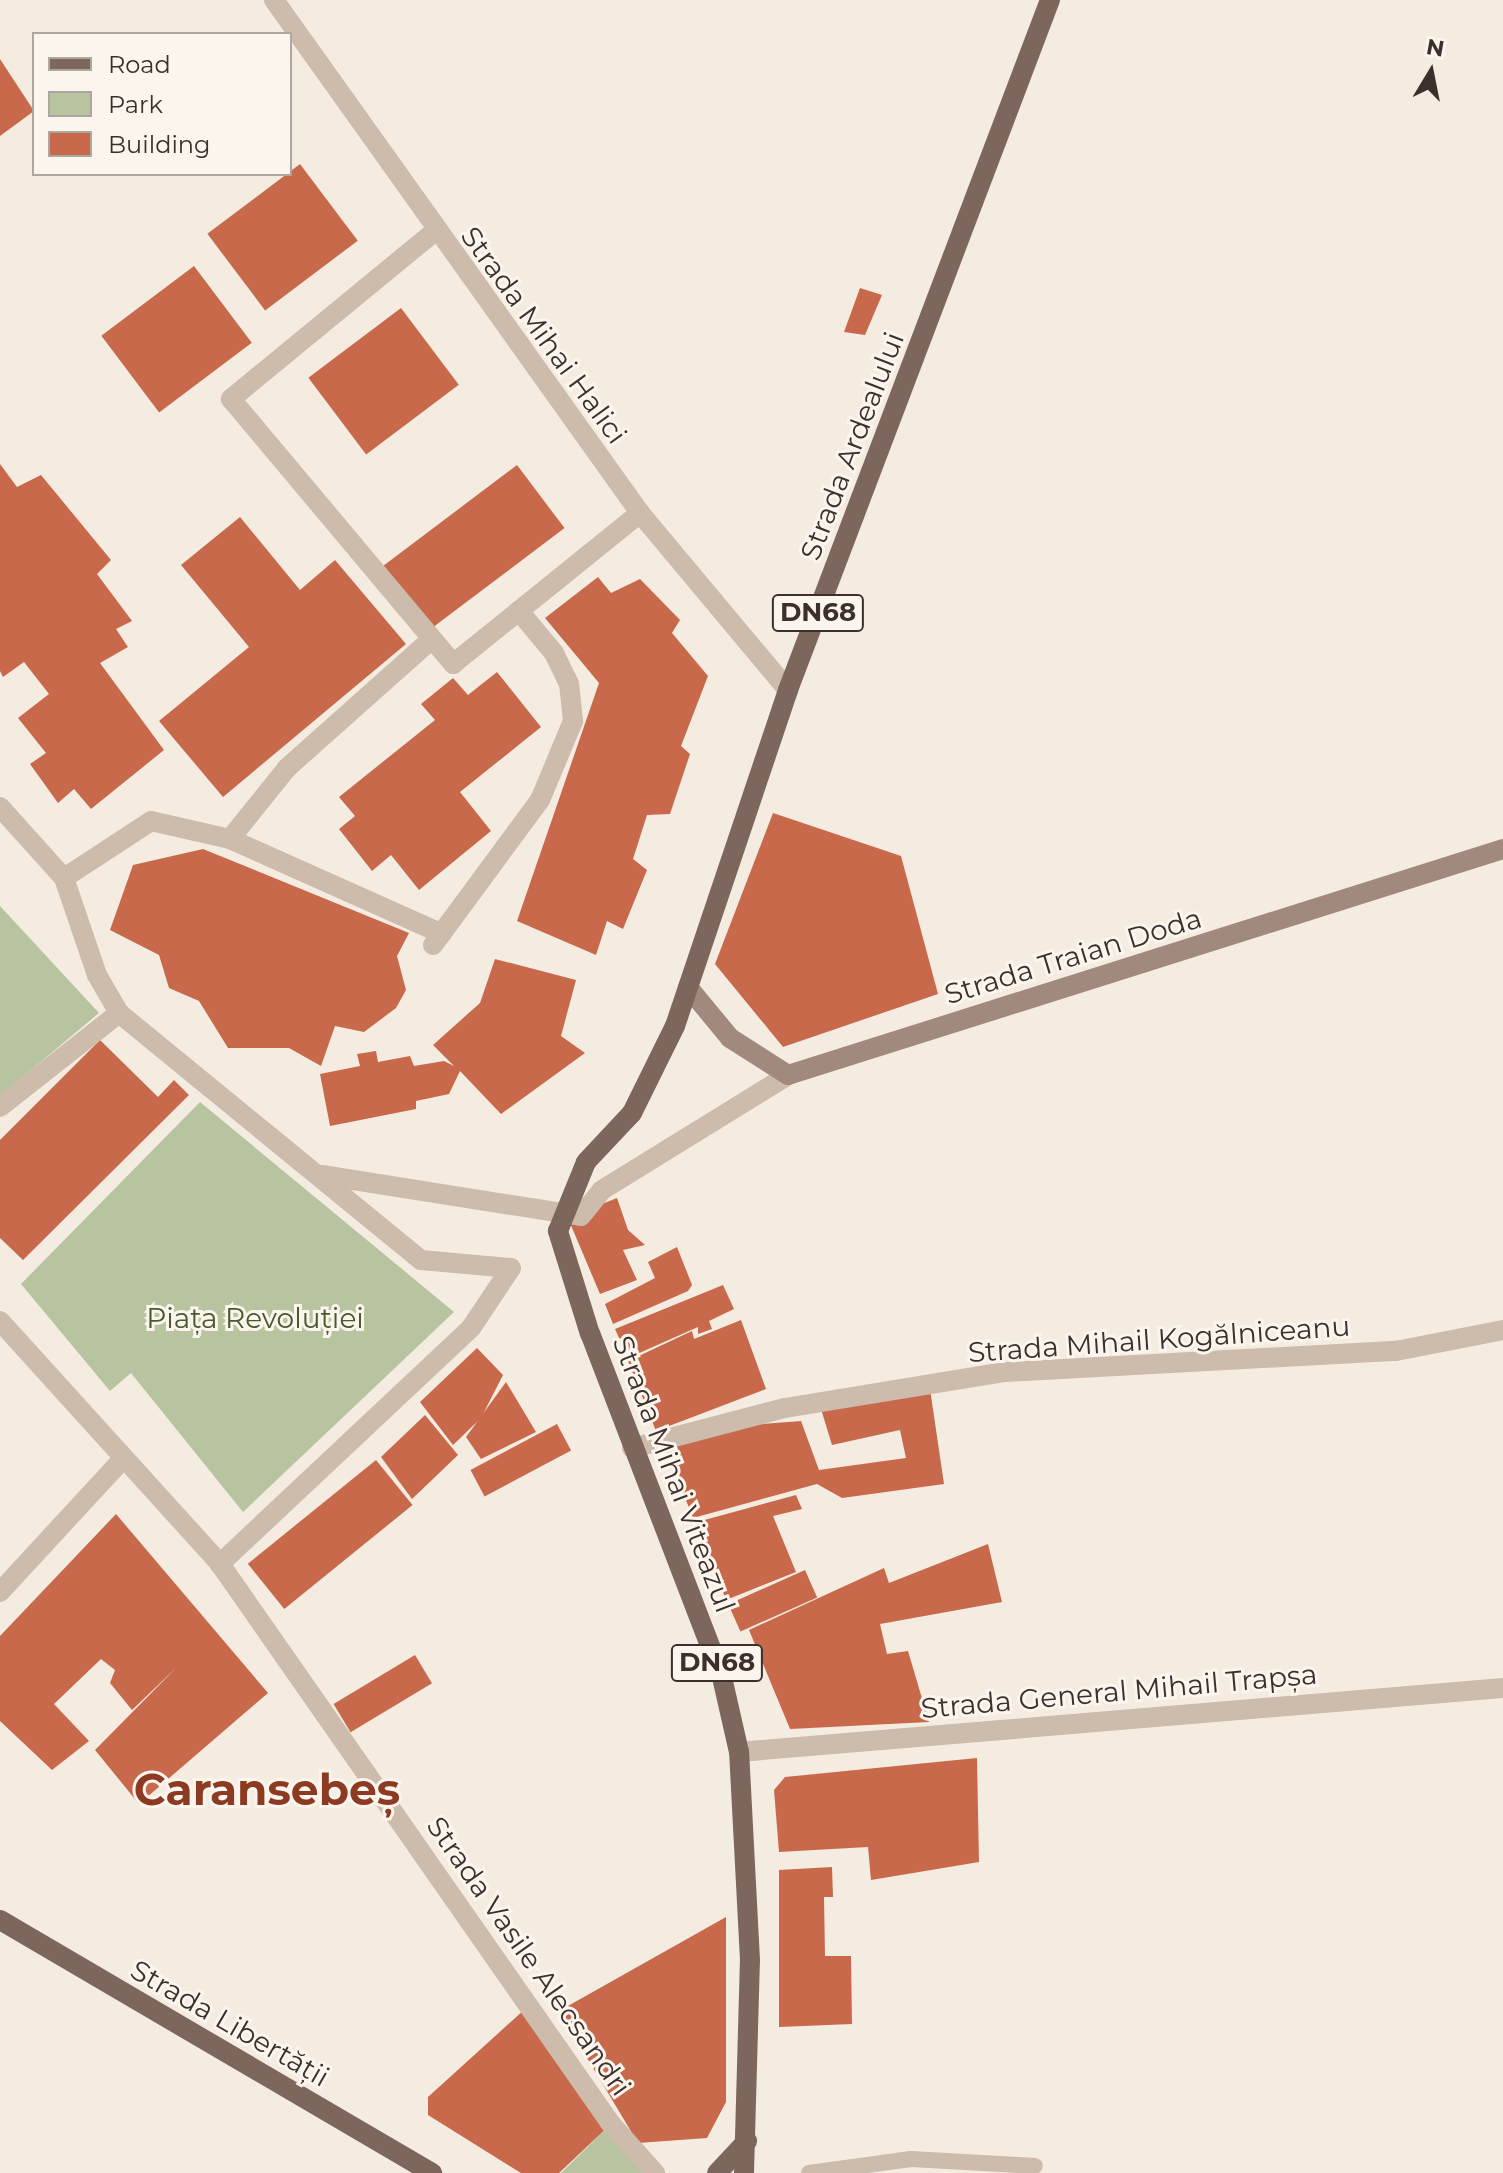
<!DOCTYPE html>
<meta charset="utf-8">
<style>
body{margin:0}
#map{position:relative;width:1503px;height:2173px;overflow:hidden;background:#f4ebe1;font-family:Montserrat,sans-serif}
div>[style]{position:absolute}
.green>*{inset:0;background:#b8c4a0}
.building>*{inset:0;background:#c8694b;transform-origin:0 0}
.service>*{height:16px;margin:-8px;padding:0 8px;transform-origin:8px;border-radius:8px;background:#cdbbac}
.pedestrian>*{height:20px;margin:-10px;padding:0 10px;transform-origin:10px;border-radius:10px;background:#cdbbac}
.minor>*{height:20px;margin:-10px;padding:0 10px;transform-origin:10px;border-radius:10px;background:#cdbbac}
.tertiary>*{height:20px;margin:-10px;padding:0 10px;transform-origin:10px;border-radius:10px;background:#cdbbac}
.secondary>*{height:20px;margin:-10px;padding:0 10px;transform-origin:10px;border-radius:10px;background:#a18a7d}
.primary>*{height:20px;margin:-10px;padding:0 10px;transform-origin:10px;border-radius:10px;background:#7d675c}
span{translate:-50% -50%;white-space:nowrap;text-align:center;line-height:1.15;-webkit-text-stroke:6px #fbf5ee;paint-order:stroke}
.shield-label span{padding:2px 6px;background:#fbf5ee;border:2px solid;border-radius:6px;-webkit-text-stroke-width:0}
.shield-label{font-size:26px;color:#3b302b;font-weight:700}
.street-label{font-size:28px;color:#3b302b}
.park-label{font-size:28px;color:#4a5a2e}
.town-label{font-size:44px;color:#8c3b22;font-weight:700}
.legend{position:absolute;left:32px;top:32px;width:260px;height:144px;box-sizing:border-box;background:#fbf5ee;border:2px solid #aea6a0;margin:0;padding:10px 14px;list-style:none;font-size:24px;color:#3b302b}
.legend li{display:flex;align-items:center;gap:16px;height:40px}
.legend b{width:40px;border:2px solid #aea6a0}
.north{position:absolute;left:1391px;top:32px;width:80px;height:80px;-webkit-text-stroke:6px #fbf5ee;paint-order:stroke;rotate:10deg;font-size:22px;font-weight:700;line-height:32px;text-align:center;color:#3b302b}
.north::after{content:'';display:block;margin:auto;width:28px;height:36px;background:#3b302b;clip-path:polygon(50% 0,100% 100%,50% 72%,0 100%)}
</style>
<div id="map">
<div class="green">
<i style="clip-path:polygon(0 906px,99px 1013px,0 1096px)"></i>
<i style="clip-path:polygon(200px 1102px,454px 1312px,243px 1512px,131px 1373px,110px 1391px,21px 1284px)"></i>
<i style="clip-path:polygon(611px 2124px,650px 2168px,641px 2173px,561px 2173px)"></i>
</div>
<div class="building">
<i style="clip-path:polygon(0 59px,34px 111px,0 136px)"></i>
<i style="left:300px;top:164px;width:96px;height:116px;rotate:53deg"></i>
<i style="left:194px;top:266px;width:96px;height:116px;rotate:53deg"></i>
<i style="clip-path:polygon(860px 288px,882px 295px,865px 335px,844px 332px)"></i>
<i style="left:401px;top:308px;width:96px;height:116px;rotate:53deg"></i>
<i style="clip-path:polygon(0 464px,17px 487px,41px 475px,111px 560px,97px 574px,132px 621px,116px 629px,128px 647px,100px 663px,164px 750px,91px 809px,74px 789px,58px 803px,30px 764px,46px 753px,18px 718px,49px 694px,24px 662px,3px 677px,0 671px)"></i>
<i style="left:517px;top:465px;width:79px;height:171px;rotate:53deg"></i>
<i style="clip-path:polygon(240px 517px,300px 590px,335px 560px,406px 644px,223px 797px,159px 721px,249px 647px,181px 565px)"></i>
<i style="clip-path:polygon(598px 577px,611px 593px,640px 579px,680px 620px,672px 633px,708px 676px,681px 746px,690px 754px,670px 814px,647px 815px,633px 859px,647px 870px,623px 929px,607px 921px,596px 955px,517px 921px,599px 683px,545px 618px)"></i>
<i style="clip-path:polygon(497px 672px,541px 727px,460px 792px,491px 831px,419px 890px,391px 855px,372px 871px,339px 829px,355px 816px,339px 797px,435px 720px,421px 704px,453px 678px,468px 695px)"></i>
<i style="clip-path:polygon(773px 813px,901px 856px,938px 994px,783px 1047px,715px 964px)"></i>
<i style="clip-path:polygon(203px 849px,409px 933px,397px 956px,406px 990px,396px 1008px,364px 1032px,335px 1026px,321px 1066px,289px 1048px,228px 1048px,199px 1001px,169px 988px,159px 955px,110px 930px,133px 865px)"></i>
<i style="clip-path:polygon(495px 959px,576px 980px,561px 1036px,585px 1053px,501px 1114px,460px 1071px,449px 1094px,416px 1101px,416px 1109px,330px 1126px,320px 1074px,360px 1066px,357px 1054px,376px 1051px,378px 1062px,410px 1056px,414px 1066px,444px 1061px,454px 1066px,433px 1045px,480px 1003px)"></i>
<i style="clip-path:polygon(100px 1040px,158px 1097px,174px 1080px,189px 1095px,23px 1260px,0 1238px,0 1140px)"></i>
<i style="clip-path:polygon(617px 1198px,628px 1230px,645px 1245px,623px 1250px,637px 1280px,600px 1294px,570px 1223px,574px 1215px)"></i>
<i style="clip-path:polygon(677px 1247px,692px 1285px,688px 1291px,613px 1324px,605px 1304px,655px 1278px,648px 1262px)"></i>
<i style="clip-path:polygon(723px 1285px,734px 1309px,709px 1321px,712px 1329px,698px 1334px,698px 1327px,628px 1358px,615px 1329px)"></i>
<i style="clip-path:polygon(741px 1320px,766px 1389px,656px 1431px,628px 1361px,692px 1331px,694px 1339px)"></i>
<i style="clip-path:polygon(477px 1348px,503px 1375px,481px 1418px,453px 1445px,420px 1402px)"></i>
<i style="clip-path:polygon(506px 1382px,536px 1432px,481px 1459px,466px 1437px)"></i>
<i style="clip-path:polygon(930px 1389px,944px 1484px,842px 1498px,817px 1484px,693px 1518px,666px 1449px,751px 1425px,801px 1421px,819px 1470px,906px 1458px,900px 1430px,832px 1445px,821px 1409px)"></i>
<i style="clip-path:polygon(425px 1415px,458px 1455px,412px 1499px,381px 1457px)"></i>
<i style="left:557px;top:1424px;width:30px;height:98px;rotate:62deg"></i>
<i style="left:376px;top:1460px;width:58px;height:165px;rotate:51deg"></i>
<i style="clip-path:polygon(796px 1495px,802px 1509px,773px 1516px,796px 1572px,726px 1600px,697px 1522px)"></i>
<i style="clip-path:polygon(116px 1514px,268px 1693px,139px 1804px,95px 1750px,176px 1668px,132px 1710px,110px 1683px,115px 1670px,101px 1659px,54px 1704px,89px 1741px,52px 1770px,0 1721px,0 1636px)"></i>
<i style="clip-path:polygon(988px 1544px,1002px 1602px,880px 1624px,887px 1654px,908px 1651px,929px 1722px,790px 1729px,749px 1630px,884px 1568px,889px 1583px)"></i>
<i style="left:805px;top:1570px;width:30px;height:84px;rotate:66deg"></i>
<i style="left:415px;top:1655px;width:33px;height:95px;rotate:59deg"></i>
<i style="clip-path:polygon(977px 1758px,979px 1862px,871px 1880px,868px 1847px,779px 1852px,774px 1790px,785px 1777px)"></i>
<i style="clip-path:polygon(832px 1867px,833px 1897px,824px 1897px,825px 1956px,851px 1956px,852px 2024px,779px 2027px,779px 1870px)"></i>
<i style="clip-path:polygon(726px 1917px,726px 2102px,707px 2138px,638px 2143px,559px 2011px)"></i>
<i style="clip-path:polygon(525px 2009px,611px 2124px,559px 2173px,521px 2173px,428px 2115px,428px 2097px)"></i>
</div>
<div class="service">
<i style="left:809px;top:2173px;width:103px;rotate:-7.8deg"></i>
<i style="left:911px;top:2159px;width:124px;rotate:3.2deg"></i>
</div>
<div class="pedestrian">
<i style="left:0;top:807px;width:96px;rotate:48deg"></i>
<i style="left:64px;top:878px;width:102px;rotate:71.2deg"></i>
<i style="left:97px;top:975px;width:44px;rotate:59.9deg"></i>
<i style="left:119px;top:1013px;width:390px;rotate:39.3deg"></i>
<i style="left:421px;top:1260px;width:90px;rotate:5.1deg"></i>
<i style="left:511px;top:1268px;width:72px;rotate:123.7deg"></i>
<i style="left:471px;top:1328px;width:345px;rotate:136.8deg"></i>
<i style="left:230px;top:839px;width:232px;rotate:24.1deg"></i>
<i style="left:64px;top:878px;width:104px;rotate:-33.2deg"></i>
<i style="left:151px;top:821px;width:81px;rotate:12.8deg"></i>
<i style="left:230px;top:839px;width:91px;rotate:-51.2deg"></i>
<i style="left:0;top:1107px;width:152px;rotate:-38.3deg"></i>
<i style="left:322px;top:1175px;width:262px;rotate:9deg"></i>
<i style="left:581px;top:1216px;width:33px;rotate:-51deg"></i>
<i style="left:602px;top:1190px;width:219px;rotate:-31.7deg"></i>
</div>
<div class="minor">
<i style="left:274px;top:0;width:630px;rotate:54.49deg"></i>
<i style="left:640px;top:513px;width:231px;rotate:50.1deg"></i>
<i style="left:434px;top:232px;width:263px;rotate:140.6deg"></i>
<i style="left:231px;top:399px;width:346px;rotate:50deg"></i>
<i style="left:453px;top:664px;width:240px;rotate:-38.9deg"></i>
<i style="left:287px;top:768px;width:194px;rotate:-41.7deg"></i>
<i style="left:433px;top:945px;width:180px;rotate:-53.6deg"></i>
<i style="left:540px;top:800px;width:86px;rotate:-67.3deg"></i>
<i style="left:573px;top:721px;width:37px;rotate:-96deg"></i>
<i style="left:569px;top:684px;width:34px;rotate:-116deg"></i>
<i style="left:554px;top:653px;width:55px;rotate:-129.8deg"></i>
<i style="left:0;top:1321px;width:328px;rotate:47.8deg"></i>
<i style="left:220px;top:1564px;width:683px;rotate:55.08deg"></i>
<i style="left:611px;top:2124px;width:66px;rotate:48.1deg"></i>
<i style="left:632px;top:1448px;width:158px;rotate:-14.7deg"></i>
<i style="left:785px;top:1408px;width:223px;rotate:-9.3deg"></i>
<i style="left:1005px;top:1372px;width:392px;rotate:-3.1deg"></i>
<i style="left:1396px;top:1351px;width:109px;rotate:-11.1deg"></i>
<i style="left:0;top:1592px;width:178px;rotate:-47.3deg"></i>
</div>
<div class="tertiary">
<i style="left:739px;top:1752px;width:767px;rotate:-4.79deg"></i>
</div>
<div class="secondary">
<i style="left:688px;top:987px;width:66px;rotate:50.5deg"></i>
<i style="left:730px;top:1038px;width:69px;rotate:32.5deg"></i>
<i style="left:788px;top:1075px;width:750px;rotate:-17.54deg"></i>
</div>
<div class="primary">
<i style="left:0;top:1920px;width:501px;rotate:30.36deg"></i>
<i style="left:717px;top:2173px;width:44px;rotate:-46.8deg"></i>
<i style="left:744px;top:2173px;width:213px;rotate:-88.4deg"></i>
<i style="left:750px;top:1960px;width:208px;rotate:-93deg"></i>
<i style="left:739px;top:1752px;width:77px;rotate:-102.8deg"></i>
<i style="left:722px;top:1677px;width:368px;rotate:-111deg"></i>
<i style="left:590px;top:1334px;width:108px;rotate:-107.3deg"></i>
<i style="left:558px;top:1231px;width:74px;rotate:-67.9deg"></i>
<i style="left:586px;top:1162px;width:67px;rotate:-46.8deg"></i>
<i style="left:632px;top:1113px;width:97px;rotate:-63.7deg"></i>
<i style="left:675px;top:1026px;width:354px;rotate:-71.4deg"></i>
<i style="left:788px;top:690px;width:738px;rotate:-69.21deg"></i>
</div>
<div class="shield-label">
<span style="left:818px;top:613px">DN68</span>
<span style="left:717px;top:1663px">DN68</span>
</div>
<div class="street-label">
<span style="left:544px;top:335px;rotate:54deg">Strada Mihai Halici</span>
<span style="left:852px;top:446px;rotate:-69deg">Strada Ardealului</span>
<span style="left:1073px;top:956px;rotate:-17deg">Strada Traian Doda</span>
<span style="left:1159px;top:1339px;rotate:-4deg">Strada Mihail Kogălniceanu</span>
<span style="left:674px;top:1474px;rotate:69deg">Strada Mihai Viteazul</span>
<span style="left:1119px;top:1691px;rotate:-5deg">Strada General Mihail Trapșa</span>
<span style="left:529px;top:1956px;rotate:55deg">Strada Vasile Alecsandri</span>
<span style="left:230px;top:2023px;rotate:30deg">Strada Libertății</span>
</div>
<div class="park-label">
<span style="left:255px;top:1318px">Piața Revoluției</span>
</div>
<div class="town-label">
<span style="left:267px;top:1789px">Caransebeș</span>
</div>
<ul class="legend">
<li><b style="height:10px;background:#7d675c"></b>Road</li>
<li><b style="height:22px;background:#b8c4a0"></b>Park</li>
<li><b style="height:22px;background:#c8694b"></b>Building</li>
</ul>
<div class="north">N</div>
</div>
